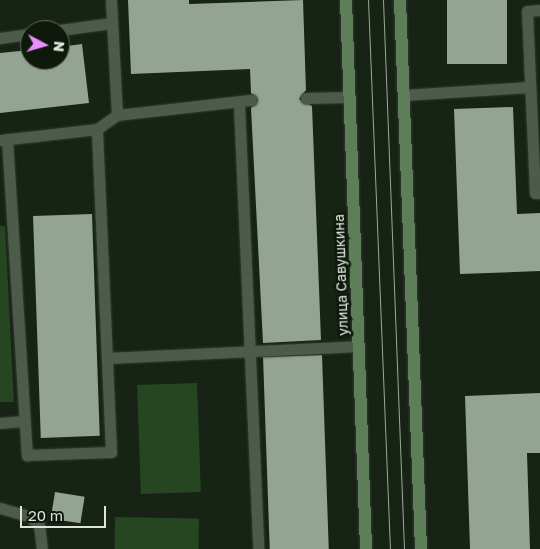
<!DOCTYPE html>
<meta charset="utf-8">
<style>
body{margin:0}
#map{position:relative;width:540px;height:549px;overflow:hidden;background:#172315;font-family:"Golos Text",sans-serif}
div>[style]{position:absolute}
.green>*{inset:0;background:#254621;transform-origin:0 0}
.building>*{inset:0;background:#94a492;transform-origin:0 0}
.roads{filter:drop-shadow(0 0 1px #333c32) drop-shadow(0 0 1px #333c32)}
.lane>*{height:11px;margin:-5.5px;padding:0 5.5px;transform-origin:5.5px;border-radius:5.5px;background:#4d5b4b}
.secondary>*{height:12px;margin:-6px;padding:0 6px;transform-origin:6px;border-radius:6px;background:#5e7e59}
.tram>*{height:1px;margin:-0.5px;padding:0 0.5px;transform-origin:0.5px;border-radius:0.5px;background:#9fa89d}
span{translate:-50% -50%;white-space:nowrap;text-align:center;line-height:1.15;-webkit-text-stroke:5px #0e190c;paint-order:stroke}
.street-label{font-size:14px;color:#dde5db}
.north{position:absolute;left:20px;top:20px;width:50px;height:50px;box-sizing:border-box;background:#0e190c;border:1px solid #616b5f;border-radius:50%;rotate:96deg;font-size:14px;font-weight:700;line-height:20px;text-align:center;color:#dde5db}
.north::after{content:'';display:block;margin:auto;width:18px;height:22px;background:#eb8dfc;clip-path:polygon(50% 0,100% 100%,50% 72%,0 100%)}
.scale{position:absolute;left:20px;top:506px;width:86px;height:22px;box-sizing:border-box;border:2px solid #dde5db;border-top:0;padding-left:6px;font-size:15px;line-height:18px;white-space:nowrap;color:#dde5db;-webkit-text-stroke:4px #0e190c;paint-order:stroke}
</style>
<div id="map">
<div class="green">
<i style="clip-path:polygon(0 226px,5px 226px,14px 402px,0 402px)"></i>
<i style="left:197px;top:383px;width:109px;height:60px;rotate:88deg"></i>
<i style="left:115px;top:517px;width:84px;height:32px;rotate:1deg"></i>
</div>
<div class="building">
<i style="clip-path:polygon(128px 0,189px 0,189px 4px,303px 0,306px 90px,299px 99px,312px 106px,321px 340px,263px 343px,251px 108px,258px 100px,251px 93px,250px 69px,131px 74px)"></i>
<i style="left:447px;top:0;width:60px;height:64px"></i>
<i style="clip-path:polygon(82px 44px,89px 103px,0 113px,0 53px,30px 50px,30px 60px,60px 60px,60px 47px)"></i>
<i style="clip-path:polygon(513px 107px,517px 214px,540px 213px,540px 271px,460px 274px,454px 109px)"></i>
<i style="left:92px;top:214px;width:222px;height:59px;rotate:88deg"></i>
<i style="left:322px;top:355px;width:194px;height:59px;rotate:88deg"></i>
<i style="clip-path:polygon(540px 393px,540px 453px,527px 453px,530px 549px,470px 549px,465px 396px)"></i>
<i style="left:55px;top:492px;width:30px;height:27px;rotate:9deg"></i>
</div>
<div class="roads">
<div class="lane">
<i style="left:540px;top:10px;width:13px;rotate:176deg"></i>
<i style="left:527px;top:11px;width:182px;rotate:87.5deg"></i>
<i style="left:535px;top:193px;width:5px"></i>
<i style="left:60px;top:30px;width:52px;rotate:-7.7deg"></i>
<i style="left:0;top:38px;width:30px;rotate:-8deg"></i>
<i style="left:404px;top:95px;width:126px;rotate:-3.6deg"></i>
<i style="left:306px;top:98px;width:44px;rotate:-1.3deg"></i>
<i style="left:239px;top:105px;width:444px;rotate:87.5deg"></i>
<i style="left:117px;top:115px;width:135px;rotate:-6.4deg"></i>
<i style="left:7px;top:139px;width:317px;rotate:86.4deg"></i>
<i style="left:27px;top:455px;width:84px;rotate:-2deg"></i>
<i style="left:111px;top:452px;width:323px;rotate:-92.5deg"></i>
<i style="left:1px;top:140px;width:97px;rotate:-6.5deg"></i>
<i style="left:97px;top:129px;width:24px;rotate:-35deg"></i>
<i style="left:117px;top:115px;width:115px;rotate:-93deg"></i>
<i style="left:107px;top:358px;width:252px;rotate:-2.7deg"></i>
<i style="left:0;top:423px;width:25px;rotate:-5deg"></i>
<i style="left:0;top:508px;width:29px;rotate:16deg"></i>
<i style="left:28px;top:516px;width:14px;rotate:39deg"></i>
<i style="left:39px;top:525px;width:24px;rotate:83deg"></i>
</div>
<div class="secondary">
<i style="left:346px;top:0;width:549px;rotate:87.91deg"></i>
<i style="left:400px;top:0;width:549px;rotate:87.81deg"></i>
</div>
</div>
<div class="tram">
<i style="left:368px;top:0;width:549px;rotate:87.71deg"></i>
<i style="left:383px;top:0;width:549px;rotate:87.81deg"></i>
</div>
<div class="street-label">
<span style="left:341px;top:275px;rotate:-92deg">улица Савушкина</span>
</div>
<div class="north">N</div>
<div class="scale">20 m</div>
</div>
